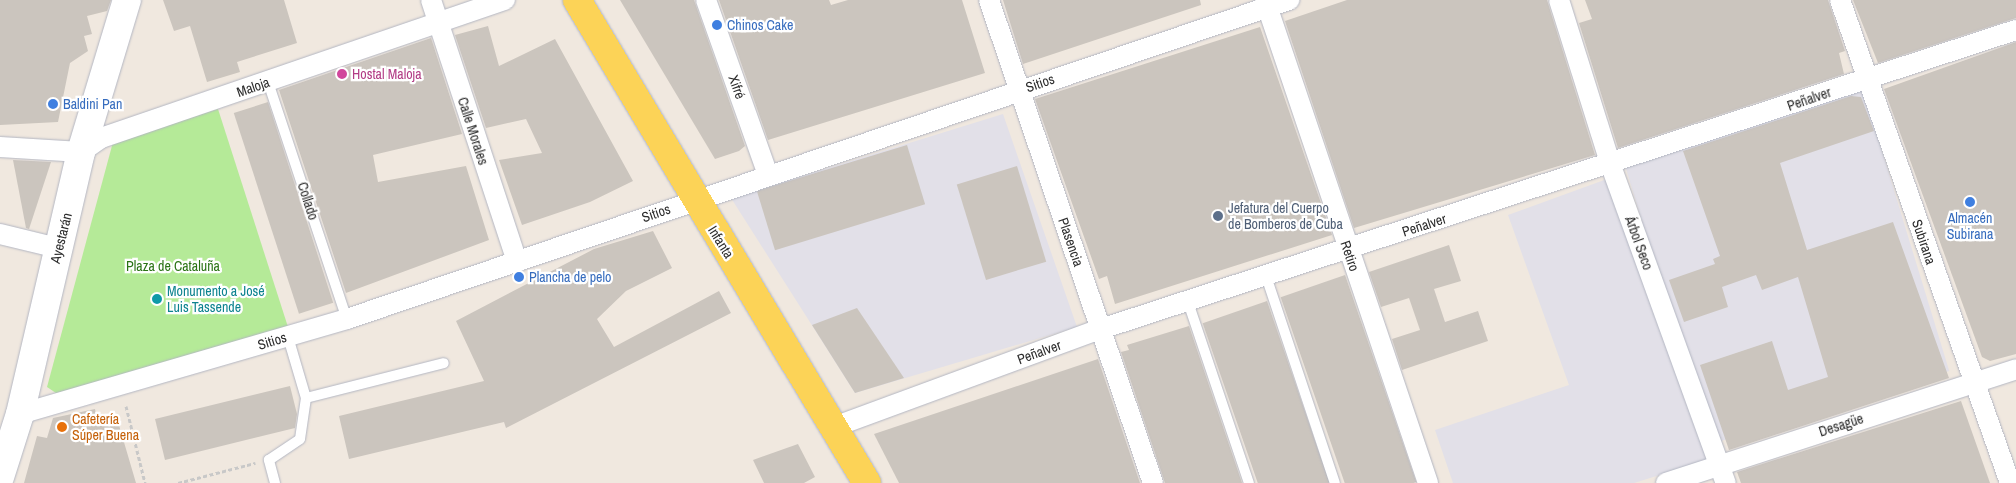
<!DOCTYPE html>
<meta charset="utf-8">
<style>
body{margin:0}
#map{position:relative;width:2016px;height:483px;overflow:hidden;background:#f0e8df;font-family:"Archivo Narrow",sans-serif}
div>[style]{position:absolute}
.industrial>*{inset:0;background:#e2e0e8;transform-origin:0 0}
.green>*{inset:0;background:#b5ea98}
.building>*{inset:0;background:#cbc5be;transform-origin:0 0}
.path>*{height:3px;margin-top:-1.5px;transform-origin:0;background:repeating-linear-gradient(90deg,#c8c8c8 0 4px,transparent 0 6.5px)}
.roads{filter:drop-shadow(0 0 1px #b3b6c2) drop-shadow(0 0 1px #b3b6c2)}
.service>*{height:10px;margin:-5px;padding:0 5px;transform-origin:5px;border-radius:5px;background:#fff}
.minor>*{height:20px;margin:-10px;padding:0 10px;transform-origin:10px;border-radius:10px;background:#fff}
.secondary>*{height:28px;margin:-14px;padding:0 14px;transform-origin:14px;border-radius:14px;background:#fff}
.primary>*{height:28px;margin:-14px;padding:0 14px;transform-origin:14px;border-radius:14px;background:#fcd357}
.dots>*{width:14px;height:14px;translate:-50% -50%;box-sizing:border-box;border:2px solid #fff;border-radius:50%}
span{translate:-50% -50%;white-space:nowrap;text-align:center;line-height:1.15;-webkit-text-stroke:4.5px #fff;paint-order:stroke}
.shop-label{font-size:14px;color:#366cbe}
.left{translate:0 -50%;text-align:left}
.hotel-label{font-size:14px;color:#b23c85}
.street-label{font-size:14px;color:#2d2d2d}
.service-label{font-size:14px;color:#4e5e75}
.park-label{font-size:14px;color:#2a7315}
.culture-label{font-size:14px;color:#0d838f}
.food-label{font-size:14px;color:#c56008}
</style>
<div id="map">
<div class="industrial">
<i style="left:1863px;top:89px;width:295px;height:250px;rotate:73deg"></i>
<i style="clip-path:polygon(1003px 114px,1077px 327px,855px 393px,731px 198px)"></i>
<i style="clip-path:polygon(1607px 179px,1708px 460px,1634px 483px,1453px 483px,1435px 430px,1569px 385px,1508px 215px)"></i>
</div>
<div class="green">
<i style="clip-path:polygon(218px 109px,288px 327px,59px 395px,47px 387px,113px 142px)"></i>
</div>
<div class="building">
<i style="clip-path:polygon(0 0,111px 0,107px 11px,87px 16px,92px 34px,84px 36px,88px 51px,70px 63px,58px 122px,0 125px)"></i>
<i style="clip-path:polygon(163px 0,284px 0,297px 43px,237px 62px,240px 72px,207px 82px,190px 26px,174px 31px)"></i>
<i style="clip-path:polygon(620px 0,694px 0,745px 146px,739px 151px,715px 159px)"></i>
<i style="clip-path:polygon(719px 0,829px 0,831px 5px,848px 0,962px 0,985px 73px,768px 140px)"></i>
<i style="clip-path:polygon(1003px 0,1200px 0,1201px 5px,1023px 64px)"></i>
<i style="clip-path:polygon(1347px 0,1547px 0,1595px 155px,1354px 228px,1285px 21px)"></i>
<i style="clip-path:polygon(1585px 0,1828px 0,1845px 51px,1839px 53px,1844px 74px,1618px 148px,1579px 23px,1592px 19px)"></i>
<i style="clip-path:polygon(1853px 0,2016px 0,2016px 18px,1878px 63px)"></i>
<i style="clip-path:polygon(488px 26px,499px 66px,555px 39px,633px 181px,590px 202px,522px 225px,499px 160px,542px 153px,526px 119px,486px 128px,455px 35px)"></i>
<i style="clip-path:polygon(1260px 27px,1332px 235px,1115px 304px,1107px 276px,1099px 279px,1035px 99px)"></i>
<i style="clip-path:polygon(431px 38px,462px 134px,373px 155px,378px 182px,466px 166px,489px 240px,346px 293px,279px 90px)"></i>
<i style="clip-path:polygon(2016px 42px,2016px 354px,1990px 361px,1982px 357px,1884px 89px)"></i>
<i style="clip-path:polygon(1851px 96px,1861px 97px,1874px 131px,1780px 163px,1807px 250px,1893px 222px,1949px 378px,1729px 450px,1700px 365px,1772px 341px,1788px 390px,1828px 377px,1798px 277px,1762px 290px,1756px 275px,1722px 287px,1728px 307px,1684px 322px,1669px 280px,1715px 264px,1713px 259px,1720px 256px,1683px 151px)"></i>
<i style="left:268px;top:102px;width:211px;height:36px;rotate:72deg"></i>
<i style="left:907px;top:145px;width:62px;height:157px;rotate:73deg"></i>
<i style="clip-path:polygon(13px 160px,51px 162px,29px 229px,26px 228px)"></i>
<i style="left:1017px;top:166px;width:100px;height:63px;rotate:73deg"></i>
<i style="clip-path:polygon(653px 231px,672px 268px,626px 291px,597px 319px,614px 347px,719px 291px,731px 313px,506px 428px,504px 422px,349px 459px,339px 416px,484px 381px,456px 321px,594px 249px)"></i>
<i style="clip-path:polygon(1449px 245px,1461px 281px,1434px 289px,1445px 322px,1478px 311px,1488px 341px,1402px 370px,1392px 339px,1420px 330px,1409px 298px,1381px 307px,1369px 272px)"></i>
<i style="left:1345px;top:275px;width:219px;height:68px;rotate:71deg"></i>
<i style="left:1267px;top:301px;width:192px;height:68px;rotate:71deg"></i>
<i style="clip-path:polygon(857px 308px,904px 378px,855px 393px,812px 325px)"></i>
<i style="clip-path:polygon(1189px 326px,1242px 483px,1165px 483px,1121px 352px,1129px 350px,1127px 345px)"></i>
<i style="clip-path:polygon(1098px 359px,1140px 483px,899px 483px,874px 434px)"></i>
<i style="clip-path:polygon(290px 386px,297px 414px,295px 428px,165px 460px,155px 419px)"></i>
<i style="clip-path:polygon(1961px 401px,1990px 483px,1741px 483px,1737px 472px)"></i>
<i style="clip-path:polygon(95px 409px,97px 419px,116px 415px,136px 483px,24px 483px,37px 436px,47px 438px,53px 418px)"></i>
<i style="clip-path:polygon(798px 444px,815px 477px,804px 483px,764px 483px,753px 460px)"></i>
</div>
<div class="path">
<i style="left:126px;top:406px;width:79px;rotate:76.1deg"></i>
<i style="left:178px;top:483px;width:80px;rotate:-14.6deg"></i>
</div>
<div class="roads">
<div class="service">
<i style="left:268px;top:82px;width:250px;rotate:71.6deg"></i>
<i style="left:1266px;top:276px;width:218px;rotate:71.6deg"></i>
<i style="left:1188px;top:302px;width:191px;rotate:71.4deg"></i>
<i style="left:288px;top:337px;width:64px;rotate:73.6deg"></i>
<i style="left:306px;top:398px;width:142px;rotate:-14.2deg"></i>
<i style="left:275px;top:483px;width:24px;rotate:-105deg"></i>
<i style="left:269px;top:460px;width:37px;rotate:-34deg"></i>
<i style="left:300px;top:439px;width:41px;rotate:-81.7deg"></i>
</div>
<div class="minor">
<i style="left:431px;top:0;width:276px;rotate:71.8deg"></i>
<i style="left:706px;top:0;width:186px;rotate:70.5deg"></i>
<i style="left:989px;top:0;width:510px;rotate:71.25deg"></i>
<i style="left:1265px;top:0;width:510px;rotate:71.35deg"></i>
<i style="left:1559px;top:0;width:174px;rotate:72.6deg"></i>
<i style="left:1611px;top:166px;width:337px;rotate:70.1deg"></i>
<i style="left:1840px;top:0;width:512px;rotate:70.61deg"></i>
<i style="left:0;top:147px;width:81px;rotate:3.5deg"></i>
<i style="left:81px;top:152px;width:24px;rotate:-35deg"></i>
<i style="left:101px;top:138px;width:427px;rotate:-18.9deg"></i>
<i style="left:0;top:234px;width:60px;rotate:13.6deg"></i>
<i style="left:20px;top:414px;width:341px;rotate:-16.2deg"></i>
<i style="left:347px;top:319px;width:995px;rotate:-18.71deg"></i>
<i style="left:834px;top:427px;width:284px;rotate:-20.2deg"></i>
<i style="left:1101px;top:329px;width:963px;rotate:-18.1deg"></i>
<i style="left:1666px;top:483px;width:368px;rotate:-18deg"></i>
</div>
<div class="secondary">
<i style="left:0;top:477px;width:66px;rotate:-72.4deg"></i>
<i style="left:20px;top:414px;width:269px;rotate:-76.9deg"></i>
<i style="left:81px;top:152px;width:159px;rotate:-73.2deg"></i>
</div>
<div class="primary">
<i style="left:577px;top:0;width:563px;rotate:59.02deg"></i>
</div>
</div>
<div class="dots">
<i style="left:717px;top:25px;background:#3f7fe0"></i>
<i style="left:342px;top:74px;background:#d1479c"></i>
<i style="left:53px;top:104px;background:#3f7fe0"></i>
<i style="left:1970px;top:202px;background:#3f7fe0"></i>
<i style="left:1218px;top:216px;background:#5c6f8a"></i>
<i style="left:519px;top:277px;background:#3f7fe0"></i>
<i style="left:157px;top:299px;background:#0f9aa8"></i>
<i style="left:62px;top:427px;background:#e8710a"></i>
</div>
<div class="shop-label">
<span class="left" style="left:727px;top:25px">Chinos Cake</span>
<span class="left" style="left:63px;top:104px">Baldini Pan</span>
<span style="left:1970px;top:226px">Almacén<br>Subirana</span>
<span class="left" style="left:529px;top:277px">Plancha de pelo</span>
</div>
<div class="hotel-label">
<span class="left" style="left:352px;top:74px">Hostal Maloja</span>
</div>
<div class="street-label">
<span style="left:1040px;top:83px;rotate:-19deg">Sitios</span>
<span style="left:253px;top:87px;rotate:-19deg">Maloja</span>
<span style="left:737px;top:87px;rotate:70deg">Xifré</span>
<span style="left:1809px;top:99px;rotate:-19deg">Peñalver</span>
<span style="left:473px;top:131px;rotate:72deg">Calle Morales</span>
<span style="left:308px;top:201px;rotate:72deg">Collado</span>
<span style="left:656px;top:213px;rotate:-19deg">Sitios</span>
<span style="left:1424px;top:225px;rotate:-18deg">Peñalver</span>
<span style="left:61px;top:238px;rotate:-76deg">Ayestarán</span>
<span style="left:721px;top:242px;rotate:58deg">Infanta</span>
<span style="left:1071px;top:242px;rotate:71deg">Plasencia</span>
<span style="left:1924px;top:242px;rotate:71deg">Subirana</span>
<span style="left:1639px;top:243px;rotate:70deg">Árbol Seco</span>
<span style="left:1350px;top:256px;rotate:71deg">Retiro</span>
<span style="left:272px;top:341px;rotate:-17deg">Sitios</span>
<span style="left:1039px;top:352px;rotate:-20deg">Peñalver</span>
<span style="left:1841px;top:425px;rotate:-18deg">Desagüe</span>
</div>
<div class="service-label">
<span class="left" style="left:1228px;top:216px">Jefatura del Cuerpo<br>de Bomberos de Cuba</span>
</div>
<div class="park-label">
<span style="left:173px;top:266px">Plaza de Cataluña</span>
</div>
<div class="culture-label">
<span class="left" style="left:167px;top:299px">Monumento a José<br>Luis Tassende</span>
</div>
<div class="food-label">
<span class="left" style="left:72px;top:427px">Cafetería<br>Súper Buena</span>
</div>
</div>
